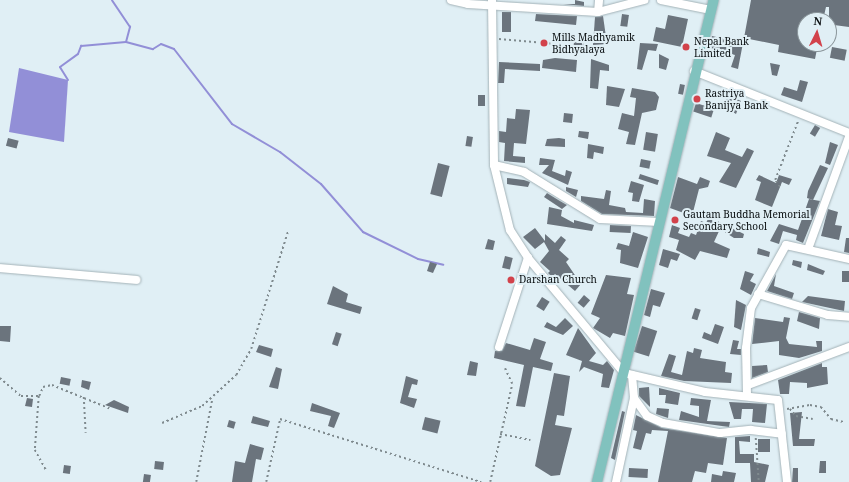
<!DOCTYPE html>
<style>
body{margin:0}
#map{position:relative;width:849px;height:482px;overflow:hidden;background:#e0eff5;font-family:"Noto Serif",serif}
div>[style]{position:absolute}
.water>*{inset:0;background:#928fd7}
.stream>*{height:2px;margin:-1px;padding:0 1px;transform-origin:1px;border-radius:1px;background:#928fd7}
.building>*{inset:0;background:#6b747d;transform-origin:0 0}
.path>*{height:1.5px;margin-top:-0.75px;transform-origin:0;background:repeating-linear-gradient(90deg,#7f8a8e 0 2px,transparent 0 5px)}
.roads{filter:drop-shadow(0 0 1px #a3b2b7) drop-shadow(0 0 1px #a3b2b7)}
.minor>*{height:8px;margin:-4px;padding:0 4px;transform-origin:4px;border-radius:4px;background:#fff}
.major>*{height:10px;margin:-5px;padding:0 5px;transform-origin:5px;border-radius:5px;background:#81c2be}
.dots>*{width:11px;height:11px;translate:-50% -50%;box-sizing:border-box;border:2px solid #e0eff5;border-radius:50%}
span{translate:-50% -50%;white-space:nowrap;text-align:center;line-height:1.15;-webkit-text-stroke:4px #e0eff5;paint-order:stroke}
.poi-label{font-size:10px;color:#070c0e}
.left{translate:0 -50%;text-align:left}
.north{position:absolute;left:797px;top:12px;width:40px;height:40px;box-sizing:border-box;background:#e0eff5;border:1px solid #899499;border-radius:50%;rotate:5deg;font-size:11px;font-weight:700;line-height:16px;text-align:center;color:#070c0e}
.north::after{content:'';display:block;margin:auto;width:14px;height:18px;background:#d2424b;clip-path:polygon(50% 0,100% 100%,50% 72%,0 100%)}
</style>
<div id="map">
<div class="water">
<i style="clip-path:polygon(19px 68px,68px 80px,64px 142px,9px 132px)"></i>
</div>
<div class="stream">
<i style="left:126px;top:42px;width:28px;rotate:15deg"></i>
<i style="left:153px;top:49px;width:9px;rotate:-32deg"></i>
<i style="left:161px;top:44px;width:14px;rotate:21deg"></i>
<i style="left:174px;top:49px;width:95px;rotate:52.3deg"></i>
<i style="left:232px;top:124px;width:56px;rotate:30.3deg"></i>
<i style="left:280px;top:152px;width:52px;rotate:38deg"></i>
<i style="left:321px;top:184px;width:64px;rotate:48.8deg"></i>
<i style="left:363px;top:232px;width:61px;rotate:26.1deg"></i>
<i style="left:418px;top:259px;width:26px;rotate:13deg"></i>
<i style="left:68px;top:80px;width:15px;rotate:-122deg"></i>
<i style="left:60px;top:67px;width:22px;rotate:-36deg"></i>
<i style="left:78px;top:54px;width:9px;rotate:-69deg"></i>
<i style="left:81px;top:46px;width:45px;rotate:-5.1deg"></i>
<i style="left:126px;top:42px;width:16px;rotate:-75deg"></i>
<i style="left:130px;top:27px;width:32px;rotate:-124deg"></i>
</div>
<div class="building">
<i style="clip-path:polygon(575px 0,584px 2px,584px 6px,563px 4px,575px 4px)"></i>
<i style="clip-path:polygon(751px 0,849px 0,849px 27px,834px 25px,832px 39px,829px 38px,829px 7px,826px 7px,823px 20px,805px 20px,805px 44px,818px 44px,815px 59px,778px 52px,779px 45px,744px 38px)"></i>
<i style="left:502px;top:12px;width:9px;height:20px"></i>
<i style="clip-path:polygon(536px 14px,577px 16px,576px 25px,535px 21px)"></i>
<i style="left:622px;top:14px;width:7px;height:12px;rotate:8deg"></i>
<i style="clip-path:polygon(668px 15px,688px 19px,682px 47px,653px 41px,656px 27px,665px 29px)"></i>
<i style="clip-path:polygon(603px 16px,607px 44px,593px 45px,595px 17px)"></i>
<i style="clip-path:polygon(712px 36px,743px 43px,738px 69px,731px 67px,735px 55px,709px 48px)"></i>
<i style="left:574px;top:42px;width:12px;height:7px;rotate:5deg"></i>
<i style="clip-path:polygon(640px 43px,658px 44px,656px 51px,648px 50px,642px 70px,637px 69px)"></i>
<i style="left:832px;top:47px;width:15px;height:11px;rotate:11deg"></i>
<i style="clip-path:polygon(659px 54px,669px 59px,666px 70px,659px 68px)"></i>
<i style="clip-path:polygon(555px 58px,577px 60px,576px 72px,542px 68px,543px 60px)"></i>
<i style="clip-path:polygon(591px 59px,609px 65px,609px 71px,600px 70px,598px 89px,590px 88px)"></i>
<i style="clip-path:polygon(499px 62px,540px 64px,540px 71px,505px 69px,504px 83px,498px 83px)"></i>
<i style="clip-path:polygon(770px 63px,780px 65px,777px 76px,772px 75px)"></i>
<i style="clip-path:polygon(800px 80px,808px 82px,802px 102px,781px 95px,784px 87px,797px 91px)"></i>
<i style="left:680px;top:84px;width:5px;height:10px;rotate:11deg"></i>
<i style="clip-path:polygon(607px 86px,625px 89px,619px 107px,606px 105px)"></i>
<i style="clip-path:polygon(632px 88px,655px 92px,659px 97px,656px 110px,642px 113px,635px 145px,626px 144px,629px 132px,618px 129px,622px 113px,634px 116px,636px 98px,630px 97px)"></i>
<i style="left:478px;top:95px;width:7px;height:11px"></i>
<i style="clip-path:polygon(728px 95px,741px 101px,736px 114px,724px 106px)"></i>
<i style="left:696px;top:103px;width:19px;height:9px;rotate:18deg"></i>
<i style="clip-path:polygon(516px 109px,530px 110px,526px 144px,514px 143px,513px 156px,525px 157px,525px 163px,504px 161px,505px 143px,499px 142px,499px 131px,506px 132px,507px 118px,515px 119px)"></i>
<i style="left:564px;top:113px;width:9px;height:9px;rotate:6deg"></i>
<i style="left:815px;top:125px;width:6px;height:10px;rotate:31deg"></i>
<i style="clip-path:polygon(579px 131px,589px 132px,588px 139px,578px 137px)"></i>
<i style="left:646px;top:132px;width:12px;height:18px;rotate:9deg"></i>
<i style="clip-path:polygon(716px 132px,730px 138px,725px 150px,742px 157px,747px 148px,754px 151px,736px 188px,719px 182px,731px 163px,707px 156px)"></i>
<i style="left:467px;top:136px;width:6px;height:10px;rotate:9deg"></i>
<i style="left:8px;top:138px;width:11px;height:8px;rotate:15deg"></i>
<i style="clip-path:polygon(559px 138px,565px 139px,565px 147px,545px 146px,547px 139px)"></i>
<i style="clip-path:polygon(830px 142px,838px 145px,830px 165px,825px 163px)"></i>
<i style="clip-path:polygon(588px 144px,604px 147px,603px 154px,594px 152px,593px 159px,587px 158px)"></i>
<i style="clip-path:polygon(540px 158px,555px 160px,552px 171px,565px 176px,566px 170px,572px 172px,568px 185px,542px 173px,549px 165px,539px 165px)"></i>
<i style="left:641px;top:159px;width:10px;height:8px;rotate:11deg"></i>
<i style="left:438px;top:163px;width:12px;height:32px;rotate:14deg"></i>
<i style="clip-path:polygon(820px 165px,828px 168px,813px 200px,807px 198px,808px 191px)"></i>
<i style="left:640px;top:174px;width:20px;height:5px;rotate:18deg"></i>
<i style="clip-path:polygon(759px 175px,776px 183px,779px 175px,792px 179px,789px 185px,782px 182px,772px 207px,755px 200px,761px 182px,756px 180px)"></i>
<i style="clip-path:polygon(678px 177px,697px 184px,700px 177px,710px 181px,708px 187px,699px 189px,692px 216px,670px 208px)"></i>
<i style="clip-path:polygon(507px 178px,524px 180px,530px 182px,528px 187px,507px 184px)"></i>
<i style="clip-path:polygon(631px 181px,644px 185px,639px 202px,632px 201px,633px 193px,628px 192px)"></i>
<i style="clip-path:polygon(566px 187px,578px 190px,576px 197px,566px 191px)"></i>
<i style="clip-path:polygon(606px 190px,611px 191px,609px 205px,625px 208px,626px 212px,643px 213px,644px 199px,655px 201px,654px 216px,602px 214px,581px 201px,581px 196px,604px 199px)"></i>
<i style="clip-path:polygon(547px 193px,560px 201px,567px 205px,562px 209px,544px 197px)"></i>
<i style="clip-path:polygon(809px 199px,820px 201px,803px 243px,796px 240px,797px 235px,783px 231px,779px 244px,770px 241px,779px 224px,798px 230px)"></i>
<i style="clip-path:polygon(549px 207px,562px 210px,561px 216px,574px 223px,574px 220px,594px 225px,592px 231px,547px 224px)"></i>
<i style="clip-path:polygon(828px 209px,838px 212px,835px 225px,842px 226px,839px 240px,821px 236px)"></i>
<i style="clip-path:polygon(709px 217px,744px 234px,743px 238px,734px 238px,720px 229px,714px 242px,730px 249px,727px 258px,700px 251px,695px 260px,676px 250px,679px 240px,669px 237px,672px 225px,680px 228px,678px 233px,689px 237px,691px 233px,696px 235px,701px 221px,706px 223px)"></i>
<i style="left:610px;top:225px;width:21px;height:7px;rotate:3deg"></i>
<i style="clip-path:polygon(535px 228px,545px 241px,545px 234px,555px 243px,561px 236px,566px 240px,559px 250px,569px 259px,566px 262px,581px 284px,575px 291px,555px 274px,552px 277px,548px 273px,550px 271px,540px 262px,549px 251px,544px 242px,535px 249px,523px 237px)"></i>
<i style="clip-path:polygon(633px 232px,648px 237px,638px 268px,620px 263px,621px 250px,616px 249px,618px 243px,629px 246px)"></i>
<i style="clip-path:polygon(846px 238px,849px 238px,849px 253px,844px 252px)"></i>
<i style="clip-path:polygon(488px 239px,495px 241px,493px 250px,485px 249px)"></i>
<i style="clip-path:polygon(758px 248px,770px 252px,769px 257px,757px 254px)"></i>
<i style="clip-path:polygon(663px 249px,680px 254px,677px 261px,671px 259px,668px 268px,659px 265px)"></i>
<i style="left:505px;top:256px;width:8px;height:12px;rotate:14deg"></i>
<i style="clip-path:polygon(793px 260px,802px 262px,801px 268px,792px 265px)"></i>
<i style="clip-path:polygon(430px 262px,437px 264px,433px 273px,427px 271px)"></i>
<i style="clip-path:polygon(808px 264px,825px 271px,823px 275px,807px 270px)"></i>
<i style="clip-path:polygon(745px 271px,754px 274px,750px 281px,756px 284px,751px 295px,740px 289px)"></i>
<i style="left:842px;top:271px;width:7px;height:11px"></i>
<i style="clip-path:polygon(776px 274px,774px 286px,794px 293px,792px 299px,767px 291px)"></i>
<i style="clip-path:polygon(606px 275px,631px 278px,627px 294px,634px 295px,625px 336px,613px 333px,610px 338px,593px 328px,600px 318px,591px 314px)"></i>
<i style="clip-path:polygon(333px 286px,348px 294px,346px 302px,362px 307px,360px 314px,327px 304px)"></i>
<i style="clip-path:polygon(651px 289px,665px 293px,660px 307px,653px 305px,650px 317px,644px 315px)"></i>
<i style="left:584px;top:295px;width:8px;height:10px;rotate:40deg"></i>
<i style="clip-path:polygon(808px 296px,845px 301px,844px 311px,802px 302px)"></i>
<i style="left:542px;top:297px;width:9px;height:11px;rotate:32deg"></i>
<i style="clip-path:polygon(736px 300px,746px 305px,741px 330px,734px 327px)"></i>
<i style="left:695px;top:308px;width:6px;height:11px;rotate:18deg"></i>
<i style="clip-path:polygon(799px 312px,820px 318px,819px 329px,797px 321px)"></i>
<i style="clip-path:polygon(784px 317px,790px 318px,786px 338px,789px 344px,817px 347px,816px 341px,822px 341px,822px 351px,799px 358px,779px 355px,779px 341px,752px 344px,755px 318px,783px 322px)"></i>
<i style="clip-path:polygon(565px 318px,573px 326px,563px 335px,544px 327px,547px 322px,556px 327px)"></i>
<i style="clip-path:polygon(715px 324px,724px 327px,718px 344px,702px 338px,704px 332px,711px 335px)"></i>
<i style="clip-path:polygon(0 326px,11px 326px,10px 342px,0 341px)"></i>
<i style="left:642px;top:326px;width:16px;height:27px;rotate:18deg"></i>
<i style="clip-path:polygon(578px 328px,596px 353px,589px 361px,603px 365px,607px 361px,614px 370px,609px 388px,601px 387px,603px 374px,584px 367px,579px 372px,582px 361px,566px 355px)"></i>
<i style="left:336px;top:332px;width:6px;height:13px;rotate:18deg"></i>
<i style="clip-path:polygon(534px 338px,546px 342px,540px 359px,553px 363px,551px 371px,533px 367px,525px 407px,516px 406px,524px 365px,494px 358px,495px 351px,502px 351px,506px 343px,530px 350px)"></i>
<i style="clip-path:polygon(733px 340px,739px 341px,737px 349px,741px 349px,741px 355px,730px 354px)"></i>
<i style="clip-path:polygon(259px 345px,273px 349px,271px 357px,256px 352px)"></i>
<i style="clip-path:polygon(694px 348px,702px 350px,700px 358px,726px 362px,725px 372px,732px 373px,731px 383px,684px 381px,661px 376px,669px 354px,676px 356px,671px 372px,682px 375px,687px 351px,693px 353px)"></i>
<i style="clip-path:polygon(470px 361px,478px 363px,476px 376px,467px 375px)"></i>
<i style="clip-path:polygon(822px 363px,822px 367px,827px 367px,828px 384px,807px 388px,807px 383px,790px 382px,789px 394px,780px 394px,778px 380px)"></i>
<i style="clip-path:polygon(767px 365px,768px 372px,752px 378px,752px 366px)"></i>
<i style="clip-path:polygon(276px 367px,282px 369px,278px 389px,269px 387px)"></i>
<i style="clip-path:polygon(554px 373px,570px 376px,564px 416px,557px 415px,555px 425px,572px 428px,560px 475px,551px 476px,535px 466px)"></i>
<i style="clip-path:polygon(406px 376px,418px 380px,417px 385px,412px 384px,408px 397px,417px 399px,414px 408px,400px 403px)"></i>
<i style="left:61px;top:377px;width:10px;height:7px;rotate:11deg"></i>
<i style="clip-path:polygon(82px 380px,91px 382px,89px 390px,81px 387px)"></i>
<i style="clip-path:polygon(649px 387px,650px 404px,650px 407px,639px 396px,639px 388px)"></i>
<i style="clip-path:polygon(659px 388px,680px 393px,678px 405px,665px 403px,666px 395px,659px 395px)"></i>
<i style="clip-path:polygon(27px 398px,33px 399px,32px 407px,25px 406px)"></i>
<i style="clip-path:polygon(691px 398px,711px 400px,707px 421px,730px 422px,729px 427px,679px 420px,681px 411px,699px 417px,699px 406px,690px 405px)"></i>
<i style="clip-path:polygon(114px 400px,129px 407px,128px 413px,105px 405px)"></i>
<i style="clip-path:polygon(729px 402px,767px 404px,765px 423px,752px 422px,753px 409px,742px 409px,741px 419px,734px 419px)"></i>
<i style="clip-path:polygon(312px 403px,340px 413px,334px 428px,328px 426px,331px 416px,310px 411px)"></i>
<i style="clip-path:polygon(657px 408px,669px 409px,668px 418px,656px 414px)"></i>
<i style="clip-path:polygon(622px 411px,625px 412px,615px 460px,611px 458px)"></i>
<i style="clip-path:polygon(802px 412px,799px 439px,815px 439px,814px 446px,793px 446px,790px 413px)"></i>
<i style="clip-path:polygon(636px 415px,662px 428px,727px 438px,723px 465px,708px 463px,706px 473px,695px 471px,692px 482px,658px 482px,668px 431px,652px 430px,651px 434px,646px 433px,641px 450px,633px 448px,637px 431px,633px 430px)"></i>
<i style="clip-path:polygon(253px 416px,270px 421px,268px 427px,251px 423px)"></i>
<i style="left:425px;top:417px;width:16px;height:13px;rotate:14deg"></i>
<i style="left:229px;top:420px;width:7px;height:7px;rotate:16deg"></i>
<i style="clip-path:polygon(750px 436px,750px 442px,739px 441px,740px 454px,754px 454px,754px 462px,769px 465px,765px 482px,751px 482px,750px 463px,735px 463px,735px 437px)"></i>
<i style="left:758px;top:439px;width:12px;height:13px"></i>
<i style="clip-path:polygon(250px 444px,264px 448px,261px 460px,256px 459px,252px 482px,232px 482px,235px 461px,245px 463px)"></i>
<i style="left:155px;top:461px;width:9px;height:8px;rotate:6deg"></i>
<i style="clip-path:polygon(820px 461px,826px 461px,826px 473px,819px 473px)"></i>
<i style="left:64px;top:465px;width:7px;height:8px;rotate:8deg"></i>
<i style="left:629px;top:468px;width:19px;height:9px;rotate:3deg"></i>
<i style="clip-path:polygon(793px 468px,798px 468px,798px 482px,792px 482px)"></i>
<i style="clip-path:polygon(723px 471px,736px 473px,734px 482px,711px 482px,712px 474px,722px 476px)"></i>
<i style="left:144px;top:474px;width:7px;height:8px;rotate:8deg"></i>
</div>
<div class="path">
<i style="left:499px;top:39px;width:69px;rotate:5deg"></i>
<i style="left:780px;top:187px;width:9px;rotate:-126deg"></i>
<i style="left:775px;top:180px;width:63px;rotate:-68.7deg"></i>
<i style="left:0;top:378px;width:28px;rotate:41deg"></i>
<i style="left:21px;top:396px;width:18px"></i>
<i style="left:39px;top:396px;width:54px;rotate:94.2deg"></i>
<i style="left:35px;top:450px;width:23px;rotate:61deg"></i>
<i style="left:39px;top:396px;width:10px;rotate:-66deg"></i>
<i style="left:43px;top:387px;width:9px;rotate:-13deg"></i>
<i style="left:52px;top:385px;width:64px;rotate:22.1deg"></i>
<i style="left:84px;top:397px;width:36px;rotate:87deg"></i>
<i style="left:787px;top:409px;width:23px;rotate:-10deg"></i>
<i style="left:810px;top:405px;width:11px;rotate:10deg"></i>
<i style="left:821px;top:407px;width:16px;rotate:50deg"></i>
<i style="left:831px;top:419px;width:13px;rotate:13deg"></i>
<i style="left:790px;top:409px;width:9px;rotate:49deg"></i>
<i style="left:796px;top:416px;width:17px;rotate:10deg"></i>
<i style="left:162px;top:423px;width:43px;rotate:-23deg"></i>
<i style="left:202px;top:406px;width:46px;rotate:-42.4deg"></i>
<i style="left:236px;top:375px;width:30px;rotate:-60deg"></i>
<i style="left:251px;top:349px;width:124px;rotate:-72.6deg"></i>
<i style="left:500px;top:434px;width:31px;rotate:11deg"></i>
<i style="left:756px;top:438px;width:44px;rotate:86.1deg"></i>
<i style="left:196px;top:482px;width:84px;rotate:-79deg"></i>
<i style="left:266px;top:482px;width:65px;rotate:-77.5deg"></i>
<i style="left:280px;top:419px;width:211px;rotate:17.4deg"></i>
<i style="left:490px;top:482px;width:100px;rotate:-77.3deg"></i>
<i style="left:512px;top:384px;width:17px;rotate:-115deg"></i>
</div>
<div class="roads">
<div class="minor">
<i style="left:451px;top:0;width:17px;rotate:13deg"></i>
<i style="left:468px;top:4px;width:130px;rotate:3.5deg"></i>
<i style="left:598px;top:12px;width:48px;rotate:-14.6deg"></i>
<i style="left:492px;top:0;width:165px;rotate:89.3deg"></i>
<i style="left:494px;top:165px;width:67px;rotate:76.2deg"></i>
<i style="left:510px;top:230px;width:33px;rotate:57deg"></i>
<i style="left:528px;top:258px;width:150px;rotate:50.1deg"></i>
<i style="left:624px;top:373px;width:83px;rotate:13.2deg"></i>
<i style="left:705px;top:392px;width:73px;rotate:6.3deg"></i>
<i style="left:778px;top:400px;width:82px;rotate:83.7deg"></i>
<i style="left:661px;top:0;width:51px;rotate:11.3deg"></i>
<i style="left:598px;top:12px;width:12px;rotate:-85deg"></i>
<i style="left:694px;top:71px;width:167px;rotate:21.8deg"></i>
<i style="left:494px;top:165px;width:31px;rotate:13deg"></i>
<i style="left:524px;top:172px;width:89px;rotate:31.7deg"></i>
<i style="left:600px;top:219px;width:59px;rotate:2.9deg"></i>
<i style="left:808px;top:249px;width:119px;rotate:-69.9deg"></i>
<i style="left:0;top:268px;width:137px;rotate:5deg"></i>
<i style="left:758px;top:294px;width:73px;rotate:16.7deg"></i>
<i style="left:828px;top:315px;width:21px;rotate:5deg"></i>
<i style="left:499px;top:347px;width:94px;rotate:-72deg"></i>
<i style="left:632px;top:375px;width:23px;rotate:85deg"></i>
<i style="left:634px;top:398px;width:22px;rotate:54deg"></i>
<i style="left:647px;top:416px;width:17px;rotate:24deg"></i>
<i style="left:663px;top:423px;width:58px;rotate:10deg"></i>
<i style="left:720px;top:433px;width:31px;rotate:-6deg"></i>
<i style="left:751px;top:430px;width:31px;rotate:7deg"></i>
<i style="left:748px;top:385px;width:108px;rotate:-20.6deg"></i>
<i style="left:747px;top:395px;width:47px;rotate:-91.2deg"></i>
<i style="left:746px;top:348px;width:40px;rotate:-82.9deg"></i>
<i style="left:751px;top:308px;width:72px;rotate:-60.9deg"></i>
<i style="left:786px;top:245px;width:65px;rotate:12.5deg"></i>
<i style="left:616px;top:482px;width:86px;rotate:-77.9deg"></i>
</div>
<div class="major">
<i style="left:597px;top:482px;width:496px;rotate:-76.4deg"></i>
</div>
</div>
<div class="dots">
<i style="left:544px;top:43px;background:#d2424b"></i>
<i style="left:686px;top:47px;background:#d2424b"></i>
<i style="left:697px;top:99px;background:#d2424b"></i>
<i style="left:675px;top:220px;background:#d2424b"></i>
<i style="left:511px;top:280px;background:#d2424b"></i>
</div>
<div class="poi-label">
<span class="left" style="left:552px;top:43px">Mills Madhyamik<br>Bidhyalaya</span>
<span class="left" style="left:694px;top:47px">Nepal Bank<br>Limited</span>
<span class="left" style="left:705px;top:99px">Rastriya<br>Banijya Bank</span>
<span class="left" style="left:683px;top:220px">Gautam Buddha Memorial<br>Secondary School</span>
<span class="left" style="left:519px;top:280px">Darshan Church</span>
</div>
<div class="north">N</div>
</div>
